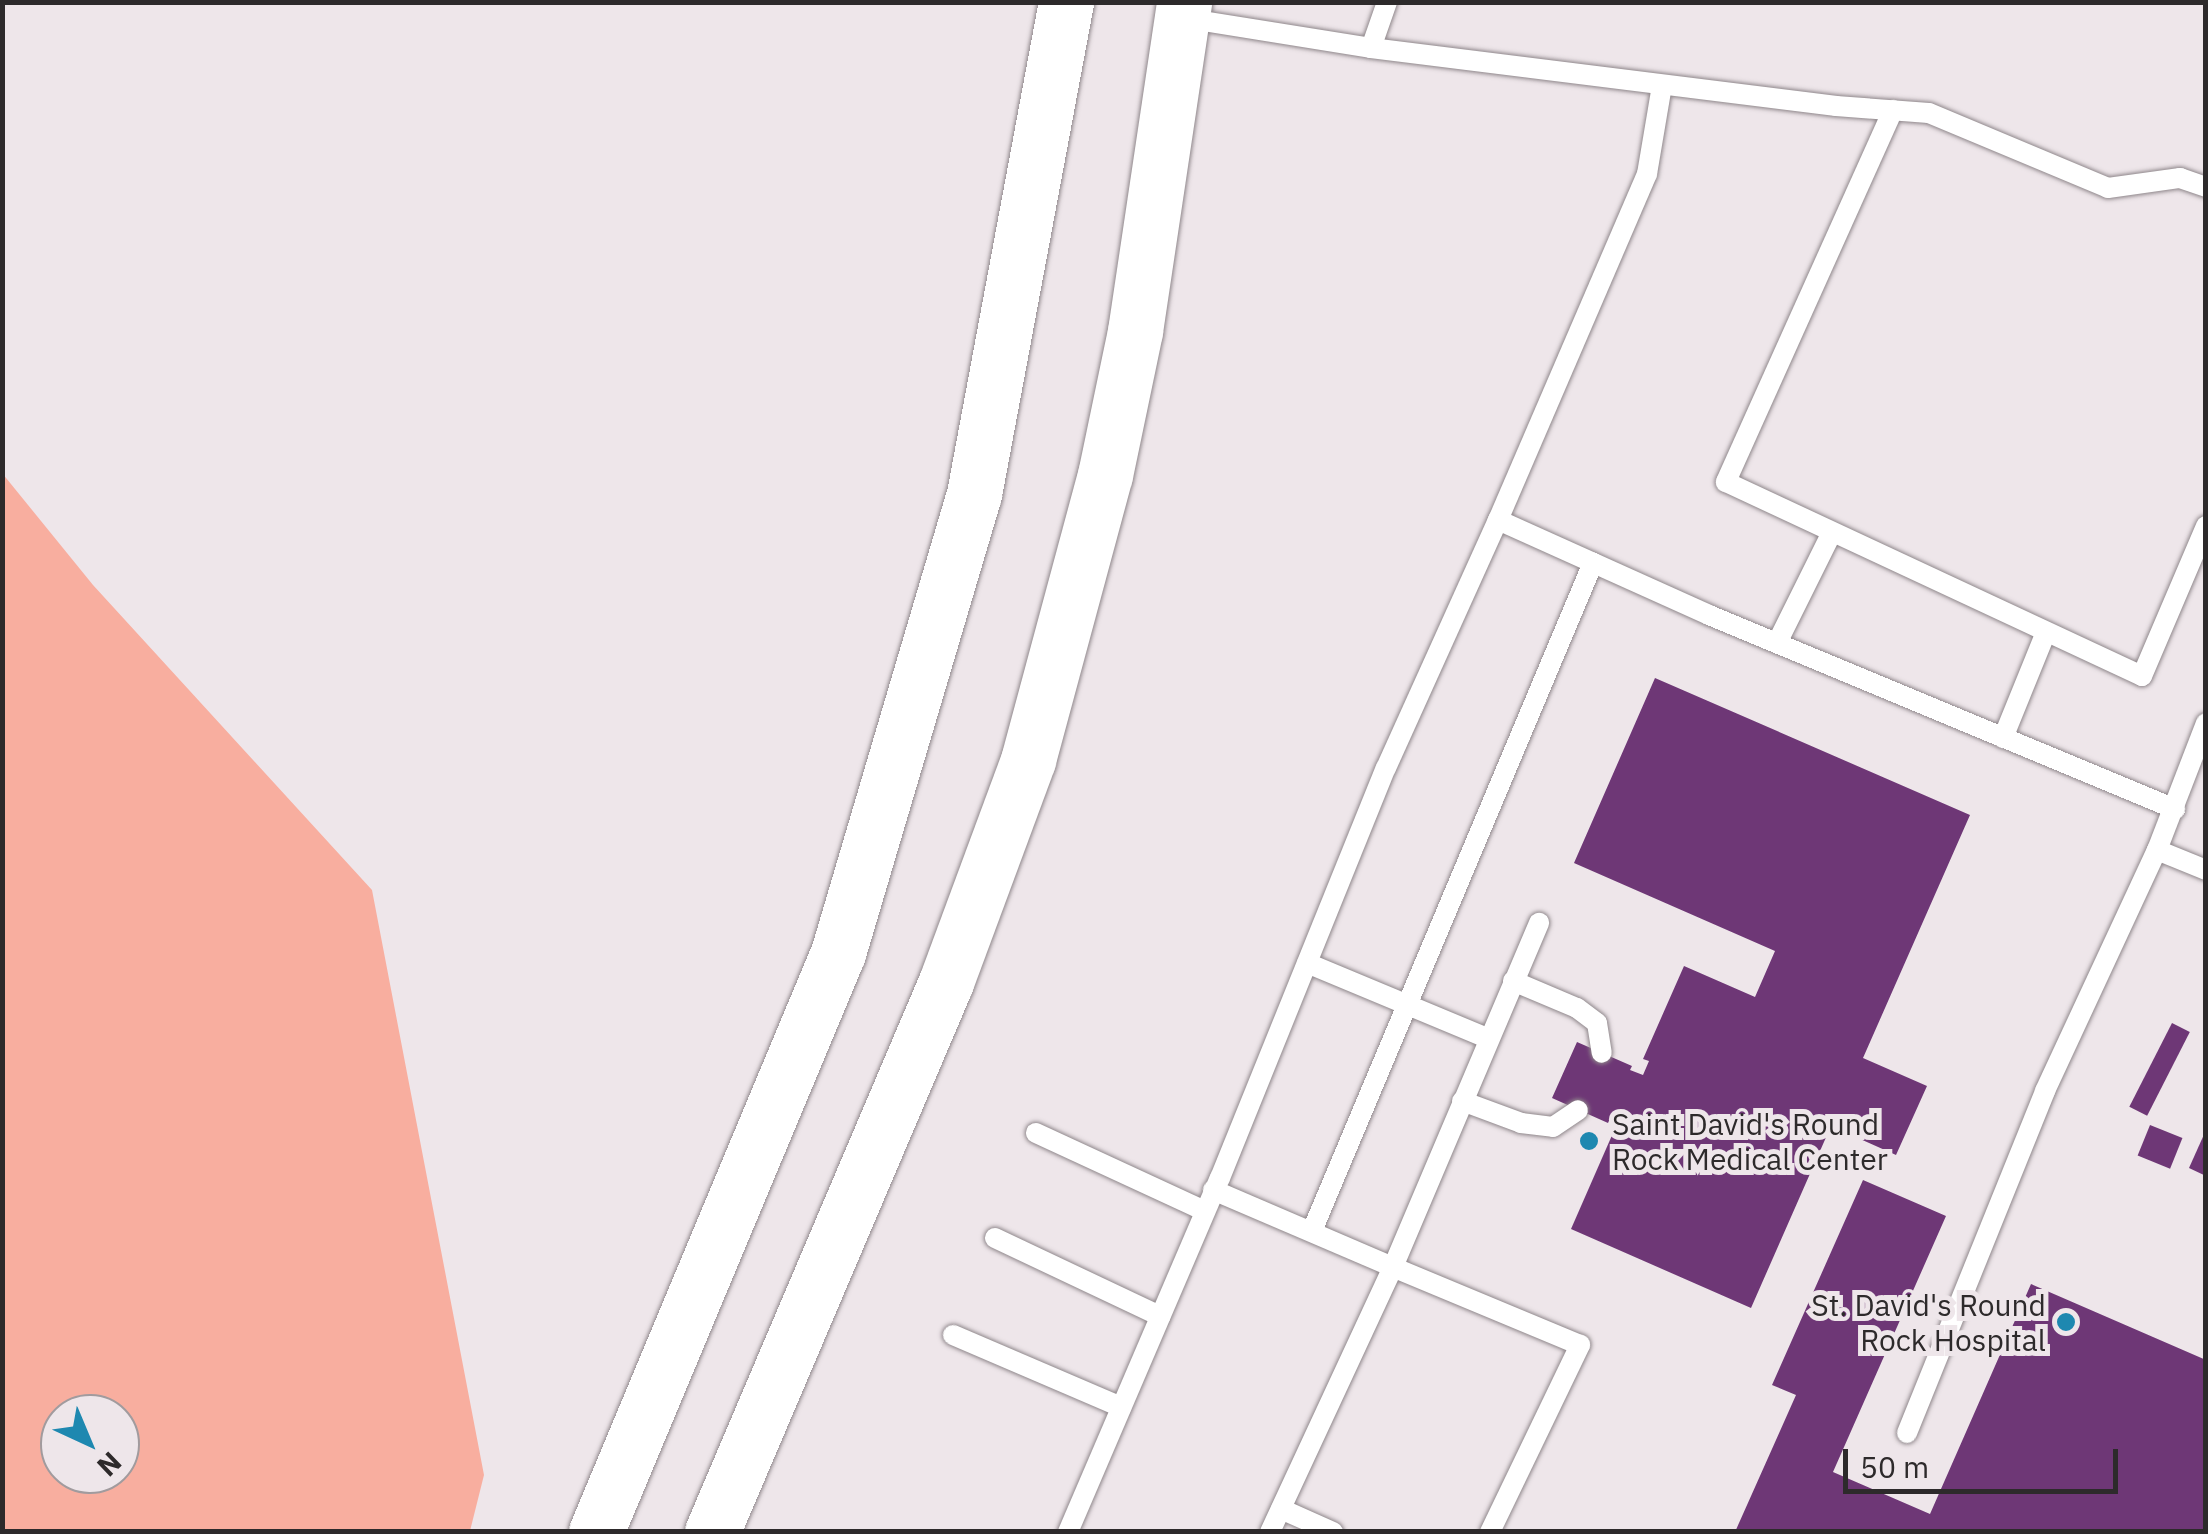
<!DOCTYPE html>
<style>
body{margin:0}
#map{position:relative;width:2208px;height:1534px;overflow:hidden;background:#eee6ea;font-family:"IBM Plex Sans",sans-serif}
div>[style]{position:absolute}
.green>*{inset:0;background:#f8ae9f}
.building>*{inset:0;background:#6e3776;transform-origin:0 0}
.roads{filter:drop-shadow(0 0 2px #8f878b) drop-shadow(0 0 2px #8f878b)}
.service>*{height:20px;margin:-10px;padding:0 10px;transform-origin:10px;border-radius:10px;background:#fff}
.secondary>*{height:55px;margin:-27.5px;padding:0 27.5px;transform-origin:27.5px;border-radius:27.5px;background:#fff}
.dots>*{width:28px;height:28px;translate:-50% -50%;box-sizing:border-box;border:5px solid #eee6ea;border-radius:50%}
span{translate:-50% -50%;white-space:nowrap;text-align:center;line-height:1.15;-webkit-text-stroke:10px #eee6ea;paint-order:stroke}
.poi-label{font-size:30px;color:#2d2a2b}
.left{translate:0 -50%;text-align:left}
.right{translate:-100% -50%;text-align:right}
.frame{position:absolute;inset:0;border:5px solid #2d2a2b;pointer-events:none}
.north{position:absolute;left:40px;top:1394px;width:100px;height:100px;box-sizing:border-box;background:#eee6ea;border:2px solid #a19b9e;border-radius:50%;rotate:136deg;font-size:28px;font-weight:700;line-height:40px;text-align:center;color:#2d2a2b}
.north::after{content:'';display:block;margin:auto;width:35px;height:45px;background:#1e88b0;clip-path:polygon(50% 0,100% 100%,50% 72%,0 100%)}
.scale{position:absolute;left:1843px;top:1449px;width:275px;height:45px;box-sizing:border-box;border:5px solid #2d2a2b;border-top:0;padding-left:12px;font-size:30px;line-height:35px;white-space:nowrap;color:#2d2a2b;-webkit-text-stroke:8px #eee6ea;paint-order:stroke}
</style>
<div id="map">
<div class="green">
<i style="clip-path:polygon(evenodd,2px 473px,93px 585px,372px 890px,484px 1475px,470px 1531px,3px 1531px,2px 473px,60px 1414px,120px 1414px,120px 1474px,60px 1474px,60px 1414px)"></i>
</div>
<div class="building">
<i style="clip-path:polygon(1655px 678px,1970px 815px,1863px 1058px,1927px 1086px,1896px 1155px,1831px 1126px,1751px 1308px,1571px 1229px,1620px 1117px,1612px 1114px,1608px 1123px,1552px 1098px,1577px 1042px,1632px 1066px,1630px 1070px,1643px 1075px,1649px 1061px,1643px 1059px,1684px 966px,1755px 997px,1775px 951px,1574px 863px)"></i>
<i style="left:2172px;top:1023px;width:20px;height:94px;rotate:27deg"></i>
<i style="left:2150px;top:1125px;width:35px;height:33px;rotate:22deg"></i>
<i style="clip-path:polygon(2206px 1130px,2206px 1176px,2189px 1168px)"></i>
<i style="clip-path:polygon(1863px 1180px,1946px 1216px,1833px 1472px,1930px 1514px,2031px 1284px,2206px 1360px,2206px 1532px,1735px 1532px,1796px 1395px,1772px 1385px)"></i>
</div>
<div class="roads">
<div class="service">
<i style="left:1184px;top:18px;width:189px;rotate:9.1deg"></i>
<i style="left:1371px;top:48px;width:49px;rotate:-70.8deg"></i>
<i style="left:1371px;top:48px;width:469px;rotate:7.1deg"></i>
<i style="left:1836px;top:106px;width:93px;rotate:4.3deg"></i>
<i style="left:1929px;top:113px;width:194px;rotate:22.7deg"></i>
<i style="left:2108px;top:188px;width:73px;rotate:-7.9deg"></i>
<i style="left:2180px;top:178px;width:28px;rotate:19deg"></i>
<i style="left:1893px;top:110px;width:408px;rotate:114.2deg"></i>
<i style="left:1726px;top:482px;width:459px;rotate:25deg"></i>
<i style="left:2142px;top:676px;width:163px;rotate:-66.9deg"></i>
<i style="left:1498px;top:520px;width:377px;rotate:-66.7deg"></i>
<i style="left:1647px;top:174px;width:90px;rotate:-80.4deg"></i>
<i style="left:1777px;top:643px;width:122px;rotate:-63.6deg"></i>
<i style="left:2003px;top:738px;width:114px;rotate:-67.9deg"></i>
<i style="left:2157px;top:850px;width:53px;rotate:22.2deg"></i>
<i style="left:1307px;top:963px;width:195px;rotate:22.6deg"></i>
<i style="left:1513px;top:981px;width:69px;rotate:22.9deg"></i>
<i style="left:1577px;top:1008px;width:25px;rotate:37deg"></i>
<i style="left:1597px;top:1023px;width:30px;rotate:81deg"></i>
<i style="left:1462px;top:1101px;width:63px;rotate:20.4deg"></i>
<i style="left:1521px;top:1123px;width:32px;rotate:7deg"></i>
<i style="left:1553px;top:1127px;width:30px;rotate:-34deg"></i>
<i style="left:1036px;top:1133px;width:186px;rotate:24.8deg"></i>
<i style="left:1213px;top:1190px;width:196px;rotate:23.2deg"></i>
<i style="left:1393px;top:1267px;width:292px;rotate:114.9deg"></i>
<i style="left:1312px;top:1231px;width:725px;rotate:-67.19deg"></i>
<i style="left:995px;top:1238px;width:183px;rotate:25.3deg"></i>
<i style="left:953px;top:1335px;width:183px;rotate:23.2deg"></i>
<i style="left:1907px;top:1433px;width:369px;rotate:-68deg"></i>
<i style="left:2045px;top:1091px;width:266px;rotate:-65.1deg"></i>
<i style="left:2157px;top:850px;width:136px;rotate:-68.9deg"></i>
<i style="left:1281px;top:1509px;width:57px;rotate:23.9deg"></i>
<i style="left:1068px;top:1532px;width:385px;rotate:-66.8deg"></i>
<i style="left:1220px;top:1178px;width:442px;rotate:-68deg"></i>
<i style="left:1386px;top:768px;width:272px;rotate:-65.7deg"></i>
<i style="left:1498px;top:520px;width:231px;rotate:24.2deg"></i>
<i style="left:1709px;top:615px;width:505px;rotate:22.6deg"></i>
<i style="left:1490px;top:1532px;width:208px;rotate:-64.3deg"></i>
<i style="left:1580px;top:1345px;width:203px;rotate:-157.4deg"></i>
<i style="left:1393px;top:1267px;width:374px;rotate:-67deg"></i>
</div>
<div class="secondary">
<i style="left:596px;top:1532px;width:628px;rotate:-67.32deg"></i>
<i style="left:838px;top:953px;width:479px;rotate:-73.5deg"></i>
<i style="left:974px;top:494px;width:501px;rotate:-79.41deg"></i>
<i style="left:712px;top:1532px;width:598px;rotate:-66.95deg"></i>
<i style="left:946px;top:982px;width:237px;rotate:-69.7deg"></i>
<i style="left:1028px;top:760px;width:295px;rotate:-74.9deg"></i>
<i style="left:1105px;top:475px;width:147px;rotate:-78.2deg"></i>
<i style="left:1135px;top:331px;width:333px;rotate:-81.5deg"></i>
</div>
</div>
<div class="dots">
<i style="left:1589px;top:1141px;background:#1e88b0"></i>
<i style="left:2066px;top:1322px;background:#1e88b0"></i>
</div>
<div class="poi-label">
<span class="left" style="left:1612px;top:1141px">Saint David's Round<br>Rock Medical Center</span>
<span class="right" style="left:2046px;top:1322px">St. David's Round<br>Rock Hospital</span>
</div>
<div class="frame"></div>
<div class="north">N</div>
<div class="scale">50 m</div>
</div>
